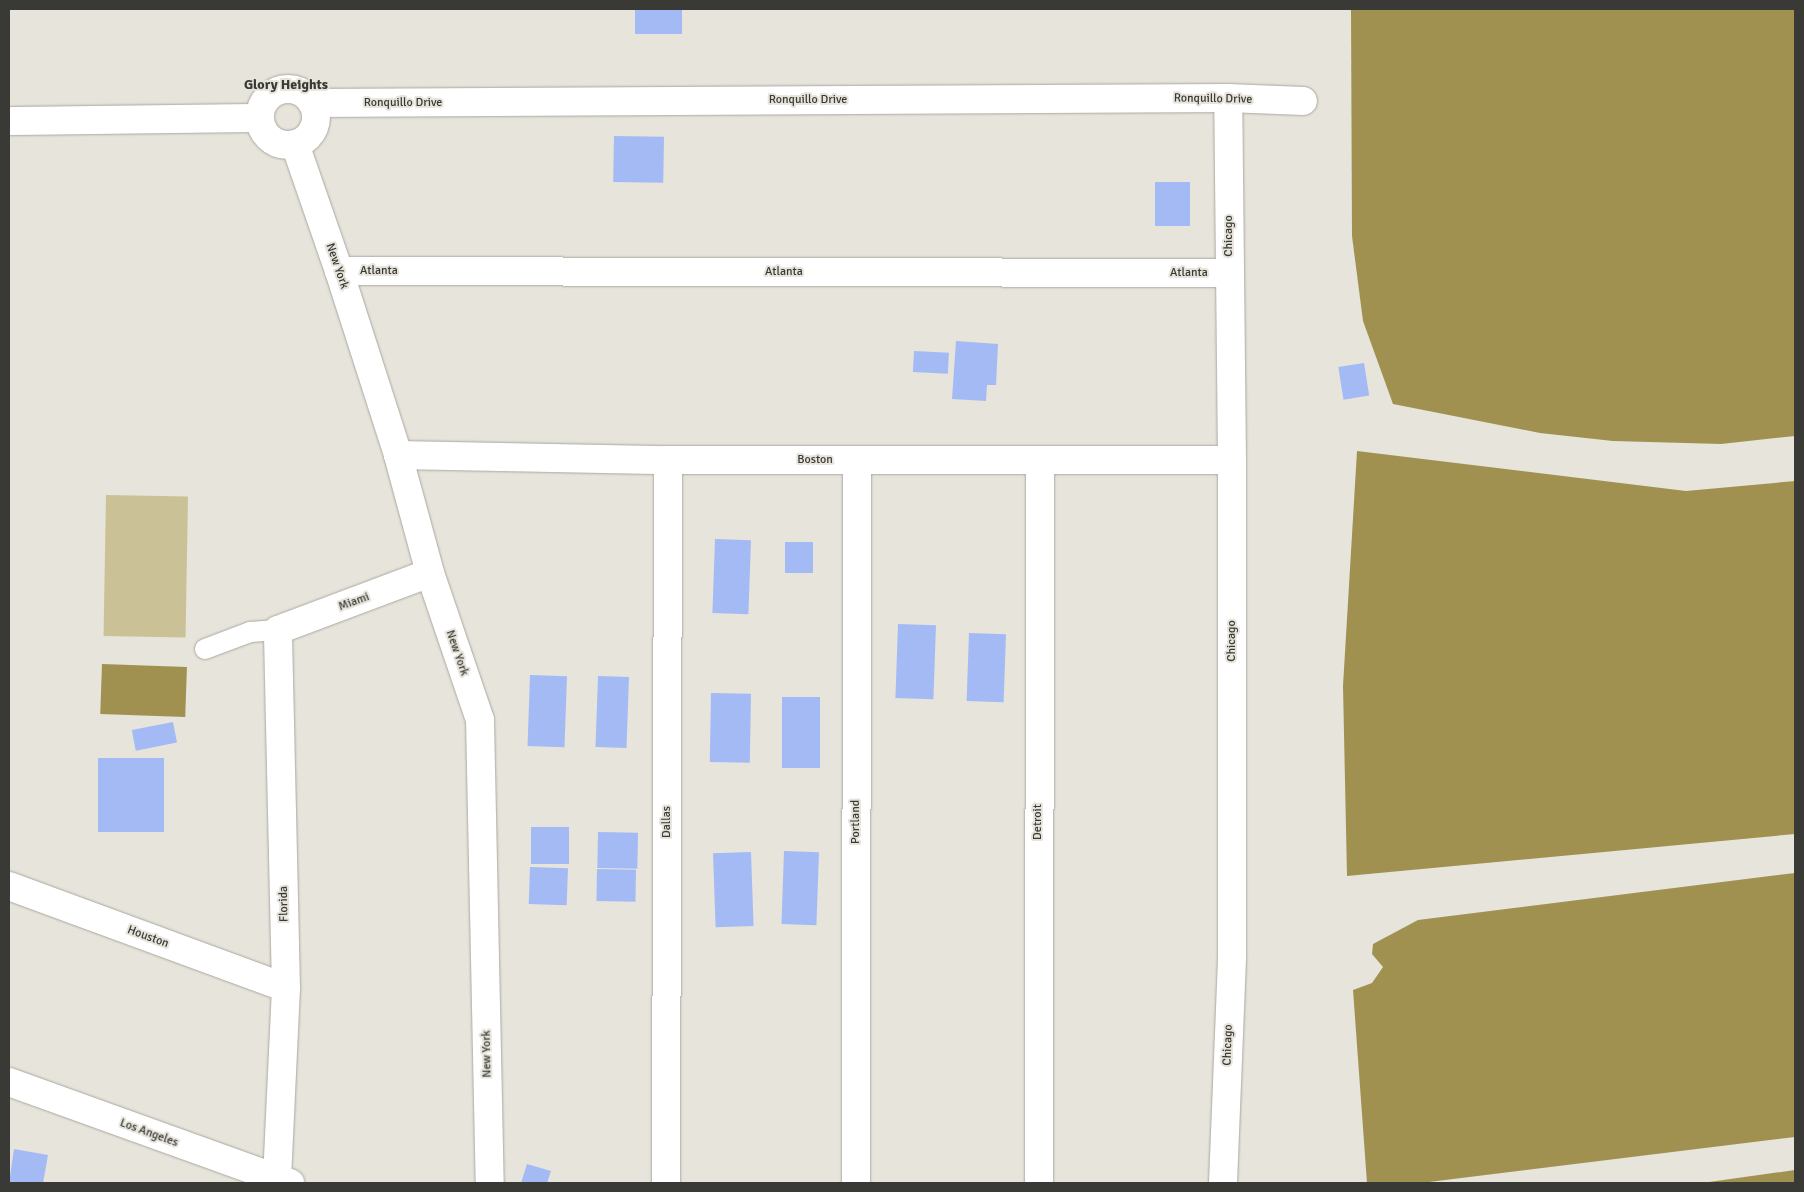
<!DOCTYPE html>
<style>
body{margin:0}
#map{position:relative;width:1804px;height:1192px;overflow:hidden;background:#e6e4db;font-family:Signika,sans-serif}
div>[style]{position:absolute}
.green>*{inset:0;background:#cbc196;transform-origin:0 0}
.water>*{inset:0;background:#a19150;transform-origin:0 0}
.building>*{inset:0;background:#a4baf5;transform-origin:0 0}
.roads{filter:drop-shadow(0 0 1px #aaa8a0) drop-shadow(0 0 1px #aaa8a0)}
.service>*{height:20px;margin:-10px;padding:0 10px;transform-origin:10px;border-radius:10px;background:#fff}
.minor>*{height:28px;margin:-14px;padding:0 14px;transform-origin:14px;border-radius:14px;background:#fff}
.minor>.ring{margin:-14px;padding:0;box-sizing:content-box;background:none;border:28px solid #fff;border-radius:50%}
span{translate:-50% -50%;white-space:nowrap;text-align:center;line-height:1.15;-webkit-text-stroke:4px #e6e4db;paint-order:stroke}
.street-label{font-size:12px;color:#393935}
.neighbourhood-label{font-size:14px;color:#393935;font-weight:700}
.frame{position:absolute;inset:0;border:10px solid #393935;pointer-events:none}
</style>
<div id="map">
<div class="green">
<i style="left:106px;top:495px;width:82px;height:141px;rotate:1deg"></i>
</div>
<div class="water">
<i style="clip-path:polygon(1351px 9px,1795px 9px,1795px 436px,1721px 444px,1613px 441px,1540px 433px,1393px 404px,1363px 321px,1352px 236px)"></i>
<i style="clip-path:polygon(1357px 451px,1686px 491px,1795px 481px,1795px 834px,1347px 876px,1343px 686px)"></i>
<i style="left:102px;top:664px;width:85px;height:50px;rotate:2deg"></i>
<i style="clip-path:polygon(1795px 873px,1795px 1137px,1421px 1183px,1367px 1183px,1353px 990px,1372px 983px,1383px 967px,1372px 954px,1373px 944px,1418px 920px)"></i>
<i style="clip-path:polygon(1795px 1170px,1795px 1183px,1702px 1183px)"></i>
</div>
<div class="building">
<i style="left:635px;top:9px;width:47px;height:25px"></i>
<i style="left:614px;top:136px;width:50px;height:46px;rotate:1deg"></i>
<i style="left:1155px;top:182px;width:35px;height:44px"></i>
<i style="clip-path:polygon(956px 341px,998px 344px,996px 385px,987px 385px,986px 401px,952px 399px)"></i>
<i style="left:914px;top:351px;width:35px;height:21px;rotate:3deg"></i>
<i style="left:1364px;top:363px;width:33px;height:26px;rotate:81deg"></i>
<i style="left:715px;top:539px;width:36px;height:74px;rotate:2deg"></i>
<i style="left:785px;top:542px;width:28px;height:31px"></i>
<i style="left:898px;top:624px;width:38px;height:74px;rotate:2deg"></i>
<i style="left:969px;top:633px;width:37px;height:68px;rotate:2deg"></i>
<i style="left:530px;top:675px;width:37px;height:71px;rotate:2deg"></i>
<i style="left:598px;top:676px;width:31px;height:71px;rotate:2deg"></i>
<i style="left:711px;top:693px;width:40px;height:69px;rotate:1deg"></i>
<i style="left:782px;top:697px;width:38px;height:71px"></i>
<i style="left:173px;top:722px;width:21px;height:42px;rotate:79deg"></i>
<i style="left:98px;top:758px;width:66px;height:74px"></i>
<i style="left:531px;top:827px;width:38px;height:37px"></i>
<i style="left:598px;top:832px;width:40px;height:36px;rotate:1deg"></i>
<i style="left:784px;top:851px;width:35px;height:73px;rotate:2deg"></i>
<i style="left:751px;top:852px;width:74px;height:38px;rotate:88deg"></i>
<i style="left:530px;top:867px;width:38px;height:37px;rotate:2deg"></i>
<i style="left:597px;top:869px;width:39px;height:32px;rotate:1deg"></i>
<i style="clip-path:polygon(14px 1149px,48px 1155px,43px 1183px,9px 1183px)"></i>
<i style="clip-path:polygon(527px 1164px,551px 1171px,547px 1183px,521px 1183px)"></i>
</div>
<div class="roads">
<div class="service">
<i style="left:205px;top:649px;width:48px;rotate:-20.7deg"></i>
<i style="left:250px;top:632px;width:28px;rotate:-4deg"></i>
</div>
<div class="minor">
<i class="ring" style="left:260px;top:89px;width:28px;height:28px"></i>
<i style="left:312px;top:103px;width:916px;rotate:-0.31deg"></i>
<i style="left:1228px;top:98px;width:75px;rotate:2.3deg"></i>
<i style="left:9px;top:121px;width:250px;rotate:-0.7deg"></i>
<i style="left:295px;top:144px;width:134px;rotate:70.9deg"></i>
<i style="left:339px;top:271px;width:193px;rotate:72.2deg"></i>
<i style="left:398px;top:455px;width:122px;rotate:74.8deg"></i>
<i style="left:430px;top:573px;width:155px;rotate:71.2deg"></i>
<i style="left:480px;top:720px;width:463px;rotate:88.8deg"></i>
<i style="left:339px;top:271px;width:890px;rotate:0.13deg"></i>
<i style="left:398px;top:455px;width:270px;rotate:1.1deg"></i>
<i style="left:668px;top:460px;width:564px"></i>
<i style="left:9px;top:886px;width:295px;rotate:20.2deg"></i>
<i style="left:9px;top:1082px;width:299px;rotate:19.8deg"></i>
<i style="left:277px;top:1179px;width:191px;rotate:-87.3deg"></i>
<i style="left:286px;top:988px;width:358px;rotate:-91.3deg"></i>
<i style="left:278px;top:630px;width:162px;rotate:-20.6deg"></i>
<i style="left:666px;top:1183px;width:723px;rotate:-89.84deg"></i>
<i style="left:856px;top:1183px;width:723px;rotate:-89.92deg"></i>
<i style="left:1039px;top:1183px;width:723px;rotate:-89.92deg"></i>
<i style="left:1223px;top:1183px;width:226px;rotate:-87.7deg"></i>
<i style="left:1232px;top:957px;width:497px;rotate:-90deg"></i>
<i style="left:1232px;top:460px;width:362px;rotate:-90.6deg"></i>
</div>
</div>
<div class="street-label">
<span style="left:1213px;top:99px;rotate:1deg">Ronquillo Drive</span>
<span style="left:808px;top:100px">Ronquillo Drive</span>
<span style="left:403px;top:103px">Ronquillo Drive</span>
<span style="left:1229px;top:236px;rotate:-90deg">Chicago</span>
<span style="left:337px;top:266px;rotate:71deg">New York</span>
<span style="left:379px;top:271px">Atlanta</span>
<span style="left:784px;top:272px">Atlanta</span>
<span style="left:1189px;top:273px">Atlanta</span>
<span style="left:815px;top:460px">Boston</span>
<span style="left:354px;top:602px;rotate:-20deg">Miami</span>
<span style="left:1232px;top:641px;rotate:-90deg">Chicago</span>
<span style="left:457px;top:653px;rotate:71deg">New York</span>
<span style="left:667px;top:822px;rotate:-90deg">Dallas</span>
<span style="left:856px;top:822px;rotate:-90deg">Portland</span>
<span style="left:1038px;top:822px;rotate:-90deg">Detroit</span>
<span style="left:284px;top:904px;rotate:-91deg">Florida</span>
<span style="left:148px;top:937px;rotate:20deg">Houston</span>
<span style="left:1228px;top:1045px;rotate:-88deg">Chicago</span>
<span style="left:487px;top:1054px;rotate:-91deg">New York</span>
<span style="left:149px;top:1133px;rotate:20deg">Los Angeles</span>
</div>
<div class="neighbourhood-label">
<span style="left:286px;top:85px">Glory Heights</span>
</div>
<div class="frame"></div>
</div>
